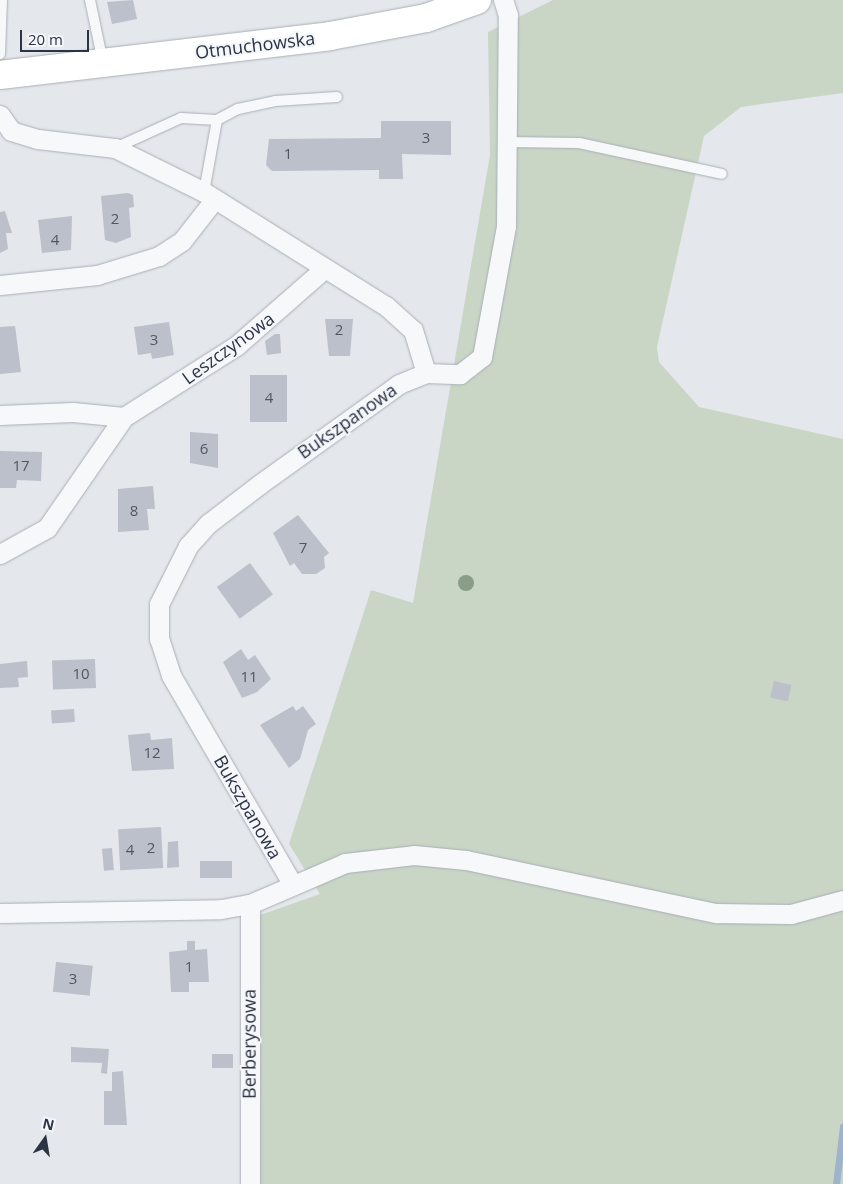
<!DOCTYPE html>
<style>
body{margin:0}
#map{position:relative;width:843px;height:1184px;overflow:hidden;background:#e4e7ec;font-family:"Open Sans",sans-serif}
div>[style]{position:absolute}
.green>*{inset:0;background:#c9d6c5}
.stream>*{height:7px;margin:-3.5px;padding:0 3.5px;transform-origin:3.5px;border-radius:3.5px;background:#9fb4cc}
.building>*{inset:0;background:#bbc0ca;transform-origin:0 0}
.roads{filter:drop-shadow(0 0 1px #a9aeb7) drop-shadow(0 0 1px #a9aeb7)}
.service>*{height:10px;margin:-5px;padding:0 5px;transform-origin:5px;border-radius:5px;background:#f7f8fa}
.minor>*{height:19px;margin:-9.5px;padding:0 9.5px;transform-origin:9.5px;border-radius:9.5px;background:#f7f8fa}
.secondary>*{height:28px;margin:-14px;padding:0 14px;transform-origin:14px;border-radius:14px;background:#fff}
.trees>*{width:16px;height:16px;margin:-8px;border-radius:50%;background:#899d89}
span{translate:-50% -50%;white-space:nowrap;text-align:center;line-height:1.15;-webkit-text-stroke:4px #f4f6f9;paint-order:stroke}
.number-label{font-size:15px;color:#4f5766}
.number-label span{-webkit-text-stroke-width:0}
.street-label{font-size:18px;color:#2b3445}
.north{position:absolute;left:20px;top:1114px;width:50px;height:50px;-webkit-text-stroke:4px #f4f6f9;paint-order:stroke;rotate:13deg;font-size:14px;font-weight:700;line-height:20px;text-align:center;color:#2b3445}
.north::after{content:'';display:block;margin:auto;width:18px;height:22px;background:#2b3445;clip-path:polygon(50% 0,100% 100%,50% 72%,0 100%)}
.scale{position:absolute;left:20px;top:30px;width:69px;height:22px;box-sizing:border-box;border:2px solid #2b3445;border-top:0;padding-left:6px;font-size:15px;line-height:18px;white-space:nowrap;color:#2b3445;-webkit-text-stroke:4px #f4f6f9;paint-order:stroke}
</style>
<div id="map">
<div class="green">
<i style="clip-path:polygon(553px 0,843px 0,843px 93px,741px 107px,704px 136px,657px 347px,659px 362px,699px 407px,843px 439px,843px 1184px,258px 1184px,260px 915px,320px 894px,289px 844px,371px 590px,413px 603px,490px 155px,488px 32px)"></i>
</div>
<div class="stream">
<i style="left:836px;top:1184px;width:58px;rotate:-83.1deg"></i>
</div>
<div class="building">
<i style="clip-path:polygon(133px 0,137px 19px,112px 24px,107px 2px)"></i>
<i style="clip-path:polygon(381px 121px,451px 121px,451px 155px,402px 154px,403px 179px,379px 179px,379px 170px,272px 171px,266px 165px,269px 139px,381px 138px)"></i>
<i style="clip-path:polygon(128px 193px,133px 195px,134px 207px,129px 208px,131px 237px,116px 243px,105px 240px,101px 196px)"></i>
<i style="clip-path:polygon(5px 211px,12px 233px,6px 233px,8px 249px,0 253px,0 212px)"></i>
<i style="clip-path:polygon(72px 216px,71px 250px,42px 253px,38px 220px)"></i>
<i style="clip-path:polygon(325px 319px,353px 319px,350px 356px,329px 356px)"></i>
<i style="clip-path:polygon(169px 322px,174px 355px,152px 359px,151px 353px,138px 355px,134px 327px)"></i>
<i style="clip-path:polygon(15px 326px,21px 372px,0 374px,0 327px)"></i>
<i style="clip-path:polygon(275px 334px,280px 334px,281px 353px,267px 355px,265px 341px)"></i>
<i style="left:250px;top:375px;width:37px;height:47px"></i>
<i style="clip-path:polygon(190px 432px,218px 434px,218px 468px,190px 463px)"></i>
<i style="clip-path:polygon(0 451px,42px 452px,41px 481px,17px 480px,16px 488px,0 488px)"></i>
<i style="clip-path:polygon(153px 486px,155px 509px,147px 509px,149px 530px,118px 532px,118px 489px)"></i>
<i style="clip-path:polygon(298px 515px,329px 553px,324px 557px,325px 568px,316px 574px,302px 574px,294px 563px,290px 566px,273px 533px)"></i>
<i style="left:250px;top:563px;width:39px;height:41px;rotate:54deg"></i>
<i style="clip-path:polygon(241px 649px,248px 660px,255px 655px,271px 679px,257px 692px,242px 698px,223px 662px)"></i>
<i style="left:95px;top:659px;width:29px;height:43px;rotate:88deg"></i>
<i style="clip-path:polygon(27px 661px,28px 677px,18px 678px,19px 687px,0 688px,0 664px)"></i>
<i style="left:774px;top:681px;width:18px;height:17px;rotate:13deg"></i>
<i style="clip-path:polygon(293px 706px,296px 711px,303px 706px,316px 724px,308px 730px,300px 759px,289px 768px,260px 725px)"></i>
<i style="left:74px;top:709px;width:13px;height:23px;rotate:86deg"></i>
<i style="clip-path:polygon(150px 733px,151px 740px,172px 738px,174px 769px,132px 771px,128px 735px)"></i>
<i style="left:161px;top:827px;width:41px;height:43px;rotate:87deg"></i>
<i style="clip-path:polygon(178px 841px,179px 867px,167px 868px,168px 842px)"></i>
<i style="left:112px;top:848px;width:22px;height:10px;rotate:85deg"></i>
<i style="left:200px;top:861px;width:32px;height:17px"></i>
<i style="clip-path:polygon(187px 941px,195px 941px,195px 950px,207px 949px,209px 982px,189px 982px,189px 992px,171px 992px,169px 952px,187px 950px)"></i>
<i style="left:56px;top:962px;width:37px;height:30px;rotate:6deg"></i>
<i style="clip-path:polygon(71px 1047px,109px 1049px,107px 1074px,101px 1073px,102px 1063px,71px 1062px)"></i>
<i style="left:212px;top:1054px;width:21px;height:14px"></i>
<i style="clip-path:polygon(123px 1071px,127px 1125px,104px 1125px,104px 1091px,112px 1091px,112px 1072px)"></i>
</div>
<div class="roads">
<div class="service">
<i style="left:90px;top:0;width:63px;rotate:78.2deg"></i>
<i style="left:0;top:54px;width:54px;rotate:-87.9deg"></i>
<i style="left:217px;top:120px;width:24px;rotate:-28deg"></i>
<i style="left:238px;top:109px;width:38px;rotate:-12deg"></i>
<i style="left:275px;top:101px;width:62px;rotate:-3.7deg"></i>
<i style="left:507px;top:142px;width:72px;rotate:0.8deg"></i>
<i style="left:579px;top:143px;width:146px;rotate:12.2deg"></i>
<i style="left:115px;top:148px;width:72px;rotate:-24.4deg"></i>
<i style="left:181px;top:118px;width:36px;rotate:3deg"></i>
<i style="left:217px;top:120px;width:73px;rotate:100.2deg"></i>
</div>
<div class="minor">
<i style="left:0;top:115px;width:19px;rotate:55deg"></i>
<i style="left:11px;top:131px;width:28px;rotate:17deg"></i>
<i style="left:38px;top:139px;width:78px;rotate:6.7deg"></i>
<i style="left:115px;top:148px;width:99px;rotate:26.3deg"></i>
<i style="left:204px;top:192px;width:215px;rotate:32.1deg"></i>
<i style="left:386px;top:306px;width:36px;rotate:42deg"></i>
<i style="left:413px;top:330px;width:45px;rotate:73.2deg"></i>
<i style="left:0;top:285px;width:98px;rotate:-5.9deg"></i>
<i style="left:97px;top:275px;width:65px;rotate:-17deg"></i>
<i style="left:159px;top:256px;width:27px;rotate:-33deg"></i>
<i style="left:182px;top:241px;width:52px;rotate:-52deg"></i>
<i style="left:0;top:415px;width:73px;rotate:-2.4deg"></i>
<i style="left:73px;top:412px;width:51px;rotate:5.6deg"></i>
<i style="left:0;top:554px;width:54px;rotate:-29deg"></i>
<i style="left:47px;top:528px;width:135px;rotate:-55.3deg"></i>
<i style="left:124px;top:417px;width:133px;rotate:-32.4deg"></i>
<i style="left:236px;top:346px;width:117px;rotate:-41.2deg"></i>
<i style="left:293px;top:885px;width:243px;rotate:-120.2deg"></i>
<i style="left:171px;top:675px;width:38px;rotate:-108deg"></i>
<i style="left:159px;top:639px;width:35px;rotate:-90deg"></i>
<i style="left:159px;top:604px;width:65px;rotate:-63.4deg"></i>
<i style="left:188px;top:546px;width:31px;rotate:-48deg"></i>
<i style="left:209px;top:523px;width:64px;rotate:-37.4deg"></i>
<i style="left:260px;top:484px;width:171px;rotate:-35.7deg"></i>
<i style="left:399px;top:384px;width:29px;rotate:-22deg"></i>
<i style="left:426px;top:373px;width:34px;rotate:2deg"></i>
<i style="left:460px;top:374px;width:28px;rotate:-38deg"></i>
<i style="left:482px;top:357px;width:133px;rotate:-79.6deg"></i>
<i style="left:506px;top:226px;width:211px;rotate:-89.5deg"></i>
<i style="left:508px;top:15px;width:16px;rotate:-108deg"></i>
<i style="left:0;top:913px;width:221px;rotate:-1deg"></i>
<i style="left:221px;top:909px;width:29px;rotate:-10deg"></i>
<i style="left:250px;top:904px;width:103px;rotate:-23.3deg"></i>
<i style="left:345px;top:863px;width:69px;rotate:-6.6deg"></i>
<i style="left:414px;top:855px;width:52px;rotate:5.5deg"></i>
<i style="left:466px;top:860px;width:256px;rotate:12deg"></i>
<i style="left:716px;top:913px;width:75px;rotate:0.8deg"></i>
<i style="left:791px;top:914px;width:54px;rotate:-15.1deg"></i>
<i style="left:250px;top:1184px;width:280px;rotate:-90deg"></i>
</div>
<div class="secondary">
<i style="left:0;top:75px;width:332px;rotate:-6.7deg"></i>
<i style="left:330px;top:36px;width:98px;rotate:-10.6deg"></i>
<i style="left:426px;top:18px;width:54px;rotate:-19.4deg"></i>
</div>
</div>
<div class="trees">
<i style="left:466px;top:583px"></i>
</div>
<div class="number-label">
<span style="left:426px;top:138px">3</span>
<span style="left:288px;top:154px">1</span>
<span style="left:115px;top:219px">2</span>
<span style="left:55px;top:240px">4</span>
<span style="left:339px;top:330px">2</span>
<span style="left:154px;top:340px">3</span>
<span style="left:269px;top:398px">4</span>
<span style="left:204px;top:449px">6</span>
<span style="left:21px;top:466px">17</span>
<span style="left:134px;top:511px">8</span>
<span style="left:303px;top:548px">7</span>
<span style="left:81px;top:674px">10</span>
<span style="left:249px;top:677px">11</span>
<span style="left:152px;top:753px">12</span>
<span style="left:151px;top:848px">2</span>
<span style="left:130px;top:850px">4</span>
<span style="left:189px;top:967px">1</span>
<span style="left:73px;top:979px">3</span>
</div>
<div class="street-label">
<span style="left:255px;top:45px;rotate:-7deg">Otmuchowska</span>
<span style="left:228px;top:348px;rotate:-36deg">Leszczynowa</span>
<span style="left:347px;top:421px;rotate:-35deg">Bukszpanowa</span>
<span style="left:248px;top:807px;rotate:60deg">Bukszpanowa</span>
<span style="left:249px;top:1044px;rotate:-90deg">Berberysowa</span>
</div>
<div class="north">N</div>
<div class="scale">20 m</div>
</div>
